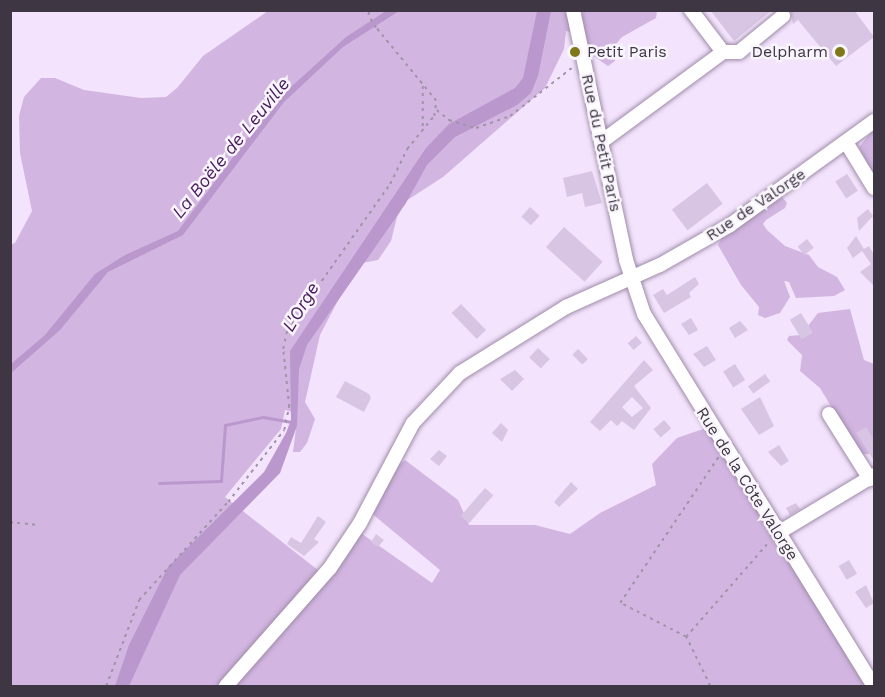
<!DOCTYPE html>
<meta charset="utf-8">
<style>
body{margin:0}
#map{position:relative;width:885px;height:697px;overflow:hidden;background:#f3e3fc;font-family:"Work Sans",sans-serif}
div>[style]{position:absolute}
.green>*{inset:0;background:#d2b5e1}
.water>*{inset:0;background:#ba97cd}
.stream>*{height:3px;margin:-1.5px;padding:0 1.5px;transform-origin:1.5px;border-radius:1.5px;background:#ba97cd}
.building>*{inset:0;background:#d8c5e3;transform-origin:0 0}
.path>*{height:1.5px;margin-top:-0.75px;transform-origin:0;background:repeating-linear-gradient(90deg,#a094a7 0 3px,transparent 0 7.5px)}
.roads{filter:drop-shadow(0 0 2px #9f8ca9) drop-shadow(0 0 2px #9f8ca9)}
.minor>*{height:14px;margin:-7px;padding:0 7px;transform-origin:7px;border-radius:7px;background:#fff}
.dots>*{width:16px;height:16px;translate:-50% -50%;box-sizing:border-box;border:3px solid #f9f5fc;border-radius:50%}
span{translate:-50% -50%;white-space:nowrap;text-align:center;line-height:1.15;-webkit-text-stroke:5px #f9f5fc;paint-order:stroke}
.poi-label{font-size:16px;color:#3e3643}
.left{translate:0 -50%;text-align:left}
.right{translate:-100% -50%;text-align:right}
.street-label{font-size:16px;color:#3e3643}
.water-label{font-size:18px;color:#481b5c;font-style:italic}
.frame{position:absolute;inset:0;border:12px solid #3e3643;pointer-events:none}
</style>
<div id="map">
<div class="green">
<i style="clip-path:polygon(565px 10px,567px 17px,581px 17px,583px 11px,657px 11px,656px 18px,622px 37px,615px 45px,615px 61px,608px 66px,583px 49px,575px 33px,566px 31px,564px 49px,545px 88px,443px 177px,406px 201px,397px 217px,391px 241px,378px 260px,357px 264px,320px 335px,305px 402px,315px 419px,307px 443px,300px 452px,293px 452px,297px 421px,292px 412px,285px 410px,281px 429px,225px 497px,328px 578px,358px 531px,432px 583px,440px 570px,370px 512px,391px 471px,405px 460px,458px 500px,469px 525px,535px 525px,570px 534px,600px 513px,656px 485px,652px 464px,677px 438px,706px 428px,870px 686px,11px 686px,10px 245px,15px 243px,32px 211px,20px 153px,19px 116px,24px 97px,41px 78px,55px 78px,84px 90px,141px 98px,166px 97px,177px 88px,203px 56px,268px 11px)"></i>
<i style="clip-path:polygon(874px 129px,874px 179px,859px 147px)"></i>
<i style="clip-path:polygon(781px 196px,787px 203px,785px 208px,766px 220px,763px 224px,767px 230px,785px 246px,809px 255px,818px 267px,837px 277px,845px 290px,834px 296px,796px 298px,789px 282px,784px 281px,790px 297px,780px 313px,765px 318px,758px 315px,759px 307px,741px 285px,718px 245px,722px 237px)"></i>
<i style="clip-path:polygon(850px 309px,864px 360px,874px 364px,874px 465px,873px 454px,860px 454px,820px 388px,800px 371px,802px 355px,787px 340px,789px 336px,801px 335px,818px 313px)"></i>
</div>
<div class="water">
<i style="clip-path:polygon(386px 11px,399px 11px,343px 47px,284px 102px,183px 235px,108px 272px,60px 330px,11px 373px,11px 364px,45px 335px,95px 274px,125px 255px,178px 231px,255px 128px,291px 87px,346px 37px)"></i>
<i style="clip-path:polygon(537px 11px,551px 11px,538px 76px,531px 93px,517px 105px,455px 137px,427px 165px,406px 203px,307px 345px,299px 369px,297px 426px,280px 473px,180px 575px,129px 686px,115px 686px,129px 645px,168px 567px,264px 472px,286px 433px,291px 420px,290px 351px,426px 148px,449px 124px,515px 88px,523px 78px)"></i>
</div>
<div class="stream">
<i style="left:159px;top:483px;width:62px;rotate:-1.8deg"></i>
<i style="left:221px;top:481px;width:56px;rotate:-85.9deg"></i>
<i style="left:225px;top:425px;width:39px;rotate:-12deg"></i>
<i style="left:263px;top:417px;width:29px;rotate:10deg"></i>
</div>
<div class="building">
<i style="clip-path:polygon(710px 10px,772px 10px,734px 41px)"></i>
<i style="clip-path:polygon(790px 10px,854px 10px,874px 37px,836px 66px,798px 20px,793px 24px)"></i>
<i style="clip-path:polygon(592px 171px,602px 203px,585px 207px,582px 193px,567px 197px,563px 178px)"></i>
<i style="left:847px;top:174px;width:20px;height:14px;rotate:57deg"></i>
<i style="left:707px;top:183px;width:26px;height:44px;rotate:53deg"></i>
<i style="left:530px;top:207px;width:13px;height:13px;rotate:42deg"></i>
<i style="clip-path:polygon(868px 209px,873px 216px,859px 231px,857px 218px)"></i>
<i style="left:564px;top:227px;width:52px;height:27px;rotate:42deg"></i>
<i style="clip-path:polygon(856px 236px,864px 249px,869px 246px,874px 255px,874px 286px,860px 272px,871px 264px,862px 251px,853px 258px,847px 248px)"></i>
<i style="left:807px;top:239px;width:11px;height:12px;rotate:52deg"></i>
<i style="clip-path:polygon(695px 277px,699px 284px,689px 293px,691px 297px,664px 313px,653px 295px,663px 289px,667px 295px)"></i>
<i style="left:461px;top:304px;width:36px;height:13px;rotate:46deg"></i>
<i style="left:801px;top:313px;width:23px;height:13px;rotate:59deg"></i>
<i style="clip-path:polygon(691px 318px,698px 330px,689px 335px,681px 324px)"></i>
<i style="clip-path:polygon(740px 321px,748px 330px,735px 338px,729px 328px)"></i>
<i style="left:636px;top:336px;width:9px;height:11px;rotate:49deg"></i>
<i style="clip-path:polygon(707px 346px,716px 360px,704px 367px,693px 354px)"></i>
<i style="left:538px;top:348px;width:16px;height:13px;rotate:43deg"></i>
<i style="left:578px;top:349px;width:14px;height:8px;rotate:45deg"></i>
<i style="clip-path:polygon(evenodd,644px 360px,653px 370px,634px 386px,651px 408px,634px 430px,622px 421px,617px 426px,611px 420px,600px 431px,590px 422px,644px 360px,632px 397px,643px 408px,632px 417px,622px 407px,632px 397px)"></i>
<i style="left:735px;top:364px;width:19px;height:14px;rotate:58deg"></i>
<i style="clip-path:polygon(515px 370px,524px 379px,512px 391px,500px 379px)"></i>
<i style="left:765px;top:374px;width:9px;height:21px;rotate:54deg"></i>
<i style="clip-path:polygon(345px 381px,369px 394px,371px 398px,364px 412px,336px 397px)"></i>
<i style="clip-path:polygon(760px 397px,774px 426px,759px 435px,741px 409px)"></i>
<i style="left:664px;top:420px;width:11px;height:14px;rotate:49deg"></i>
<i style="clip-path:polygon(501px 423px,508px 430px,502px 442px,492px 433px)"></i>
<i style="clip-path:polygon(866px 427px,874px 440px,874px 461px,856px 433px)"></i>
<i style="clip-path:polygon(779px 445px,789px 461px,781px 466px,768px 452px)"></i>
<i style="clip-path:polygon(439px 450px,447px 456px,439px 466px,430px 459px)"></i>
<i style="clip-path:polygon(571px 482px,578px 489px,559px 507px,554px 502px)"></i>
<i style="left:485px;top:488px;width:11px;height:37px;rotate:41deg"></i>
<i style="clip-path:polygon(796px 503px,800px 509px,790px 515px,786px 508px)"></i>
<i style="clip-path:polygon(318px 516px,326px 522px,314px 539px,319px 542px,304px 556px,287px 544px,291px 537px,301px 543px)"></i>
<i style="clip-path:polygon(376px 534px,384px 540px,378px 547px,371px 542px)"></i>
<i style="left:849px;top:560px;width:16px;height:12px;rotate:60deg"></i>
<i style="clip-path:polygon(866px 585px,874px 603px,866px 608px,855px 592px)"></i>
</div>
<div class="path">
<i style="left:423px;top:86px;width:43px;rotate:90deg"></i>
<i style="left:437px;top:110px;width:16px;rotate:40deg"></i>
<i style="left:449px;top:120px;width:28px;rotate:17deg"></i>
<i style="left:476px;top:128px;width:36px;rotate:-19deg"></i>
<i style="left:510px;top:116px;width:80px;rotate:-37.9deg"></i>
<i style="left:10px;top:522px;width:28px;rotate:6deg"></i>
<i style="left:686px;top:637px;width:74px;rotate:-152.7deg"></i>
<i style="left:620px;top:603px;width:177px;rotate:-56deg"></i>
<i style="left:106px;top:686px;width:92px;rotate:-69deg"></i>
<i style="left:139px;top:600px;width:132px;rotate:-47.8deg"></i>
<i style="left:228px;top:502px;width:91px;rotate:-52.1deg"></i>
<i style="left:284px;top:430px;width:24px;rotate:-78deg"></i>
<i style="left:289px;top:407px;width:58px;rotate:-95.9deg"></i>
<i style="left:283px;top:349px;width:19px;rotate:-78deg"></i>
<i style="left:287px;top:330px;width:179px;rotate:-54.8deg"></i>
<i style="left:390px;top:184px;width:39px;rotate:-64deg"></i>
<i style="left:407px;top:149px;width:43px;rotate:-50.7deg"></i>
<i style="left:434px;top:116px;width:15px;rotate:-82deg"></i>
<i style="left:436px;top:101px;width:94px;rotate:-129.4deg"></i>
<i style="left:376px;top:28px;width:15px;rotate:-122deg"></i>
<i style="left:368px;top:15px;width:5px;rotate:-68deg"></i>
<i style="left:710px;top:686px;width:55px;rotate:-116.1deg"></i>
<i style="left:686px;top:637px;width:126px;rotate:-48.9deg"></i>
</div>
<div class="roads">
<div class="minor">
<i style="left:573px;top:10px;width:256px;rotate:78deg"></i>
<i style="left:626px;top:260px;width:57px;rotate:71.6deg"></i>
<i style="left:644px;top:314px;width:437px;rotate:58.3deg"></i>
<i style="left:723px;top:52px;width:16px"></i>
<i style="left:739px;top:52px;width:57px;rotate:-39.3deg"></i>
<i style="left:601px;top:142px;width:152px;rotate:-36.4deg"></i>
<i style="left:723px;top:52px;width:53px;rotate:-127.3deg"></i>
<i style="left:846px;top:142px;width:54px;rotate:58.7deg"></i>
<i style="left:829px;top:414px;width:77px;rotate:57.8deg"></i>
<i style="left:778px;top:533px;width:112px;rotate:-31.1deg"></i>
<i style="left:226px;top:686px;width:157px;rotate:-48.6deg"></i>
<i style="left:330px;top:568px;width:54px;rotate:-56.3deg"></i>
<i style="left:360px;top:523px;width:113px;rotate:-62.1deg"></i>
<i style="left:413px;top:423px;width:69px;rotate:-46.8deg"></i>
<i style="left:460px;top:373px;width:125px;rotate:-31.9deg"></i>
<i style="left:566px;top:307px;width:103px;rotate:-24.1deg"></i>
<i style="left:660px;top:265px;width:81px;rotate:-29.7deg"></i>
<i style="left:730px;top:225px;width:178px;rotate:-35.8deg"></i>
</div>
</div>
<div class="dots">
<i style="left:575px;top:52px;background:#80771b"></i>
<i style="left:840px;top:52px;background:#80771b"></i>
</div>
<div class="poi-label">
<span class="left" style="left:587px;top:52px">Petit Paris</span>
<span class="right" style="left:828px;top:52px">Delpharm</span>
</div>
<div class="street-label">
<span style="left:601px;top:143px;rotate:78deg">Rue du Petit Paris</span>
<span style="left:756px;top:205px;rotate:-34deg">Rue de Valorge</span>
<span style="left:747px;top:484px;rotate:58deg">Rue de la Côte Valorge</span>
</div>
<div class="water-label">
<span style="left:231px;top:148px;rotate:-51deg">La Boële de Leuville</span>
<span style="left:301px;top:307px;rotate:-59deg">L'Orge</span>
</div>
<div class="frame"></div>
</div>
